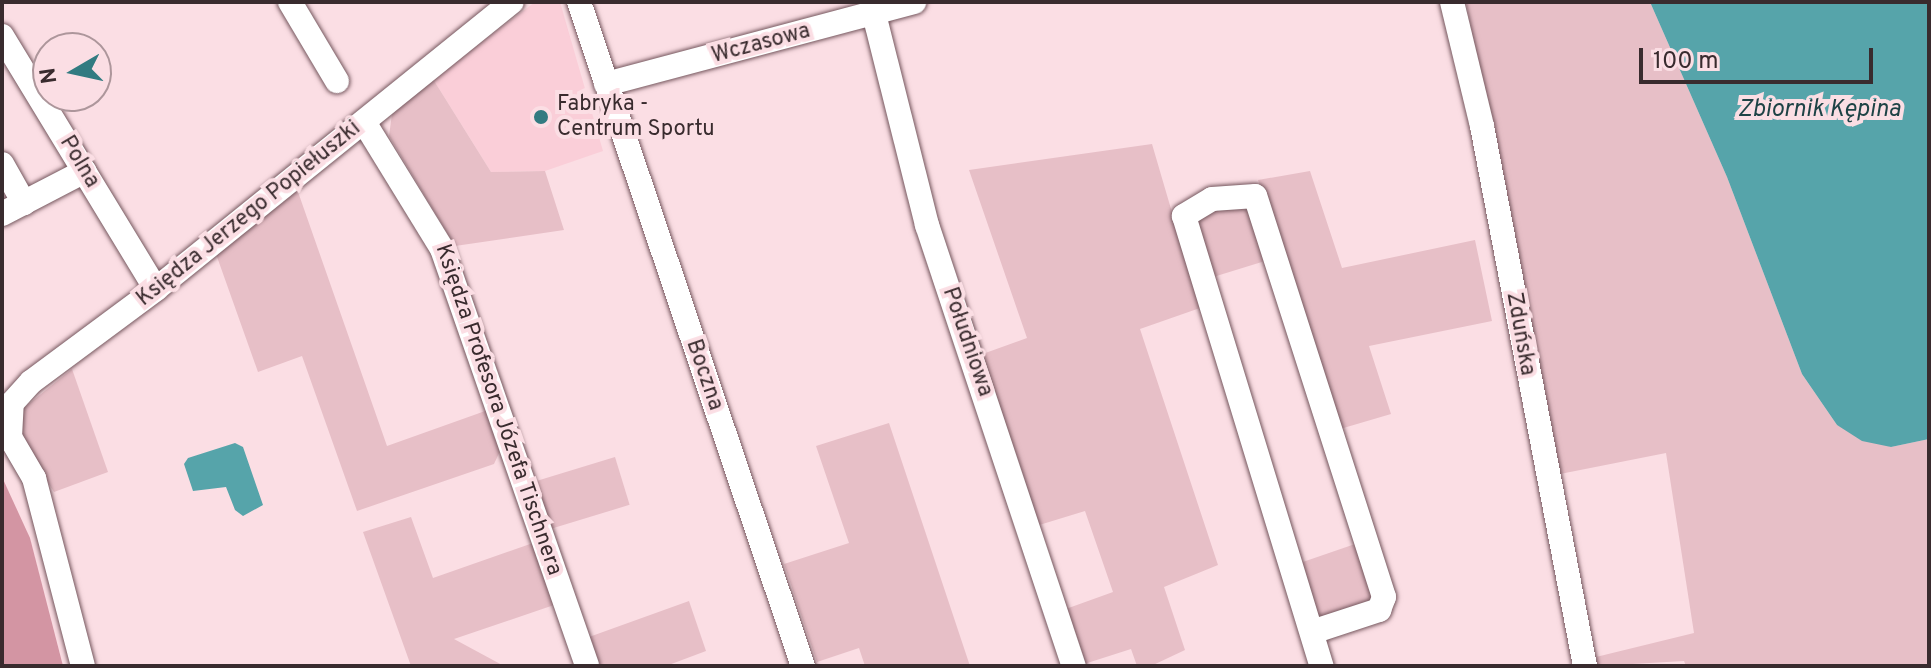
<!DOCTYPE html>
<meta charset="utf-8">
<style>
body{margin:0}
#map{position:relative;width:1931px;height:668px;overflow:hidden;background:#fbdee4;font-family:Overpass,sans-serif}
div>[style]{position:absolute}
.built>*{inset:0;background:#faced8}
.green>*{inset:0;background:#e7bfc7;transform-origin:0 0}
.forest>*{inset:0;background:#d395a3}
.water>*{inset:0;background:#56a4aa}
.roads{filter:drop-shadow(0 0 2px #75575e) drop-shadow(0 0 2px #75575e)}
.minor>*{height:24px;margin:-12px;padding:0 12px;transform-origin:12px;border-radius:12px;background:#fff}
.dots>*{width:22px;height:22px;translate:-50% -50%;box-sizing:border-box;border:4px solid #fbdee4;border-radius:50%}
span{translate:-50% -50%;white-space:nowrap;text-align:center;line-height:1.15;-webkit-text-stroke:8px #fbdee4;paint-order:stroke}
.street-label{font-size:22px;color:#392b2e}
.poi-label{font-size:22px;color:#392b2e}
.left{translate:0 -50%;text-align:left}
.water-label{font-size:24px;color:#1e4346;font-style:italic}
.frame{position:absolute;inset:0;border:4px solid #392b2e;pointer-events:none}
.north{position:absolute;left:32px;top:32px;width:80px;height:80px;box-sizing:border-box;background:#fbdee4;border:2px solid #ad969b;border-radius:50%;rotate:261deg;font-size:22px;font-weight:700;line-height:32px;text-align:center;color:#392b2e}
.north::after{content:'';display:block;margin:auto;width:28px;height:36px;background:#327b81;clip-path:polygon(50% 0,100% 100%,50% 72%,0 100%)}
.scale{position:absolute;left:1639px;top:48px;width:234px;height:36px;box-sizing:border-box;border:4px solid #392b2e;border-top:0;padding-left:10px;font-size:24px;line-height:28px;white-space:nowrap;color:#392b2e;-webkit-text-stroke:6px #fbdee4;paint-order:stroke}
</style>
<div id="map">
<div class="built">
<i style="clip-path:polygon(535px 2px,560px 2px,603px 151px,545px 171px,491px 172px,433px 79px)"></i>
</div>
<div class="green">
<i style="clip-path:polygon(1466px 2px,1650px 2px,1727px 177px,1802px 374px,1837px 425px,1891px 447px,1929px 439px,1929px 666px,1686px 666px,1684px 661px,1598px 666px,1596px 657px,1694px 633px,1666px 453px,1560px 474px)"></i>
<i style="clip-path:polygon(433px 79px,491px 172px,545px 171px,564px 230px,455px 246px,389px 136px,392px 114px)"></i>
<i style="clip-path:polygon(1152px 144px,1200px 308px,1140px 329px,1218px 565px,1164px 587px,1185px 650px,1151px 666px,1137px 666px,1131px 649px,1081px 665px,1063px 610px,1113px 592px,1085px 511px,1036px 526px,977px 356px,1027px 338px,969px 170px)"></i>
<i style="clip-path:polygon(1310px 171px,1342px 268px,1475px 240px,1492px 321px,1369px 346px,1391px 414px,1340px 429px,1258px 180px)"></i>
<i style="clip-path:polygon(297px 189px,387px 446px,488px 410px,501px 449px,494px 464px,357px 511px,302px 356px,258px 372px,216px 254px)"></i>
<i style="clip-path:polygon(1231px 204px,1248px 211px,1265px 261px,1210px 278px,1193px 224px,1204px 209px)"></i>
<i style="clip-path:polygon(72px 369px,108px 472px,54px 492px,16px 432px,20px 411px)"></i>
<i style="clip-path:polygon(889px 423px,970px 666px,865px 666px,859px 648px,817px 662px,784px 564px,849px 543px,816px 446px)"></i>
<i style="left:615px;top:457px;width:50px;height:83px;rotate:73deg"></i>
<i style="clip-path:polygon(411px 517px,433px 578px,533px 543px,554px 605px,454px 639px,504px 666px,411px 666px,363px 532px)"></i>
<i style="clip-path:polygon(1358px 543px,1375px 593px,1368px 605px,1327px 618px,1314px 613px,1297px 564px)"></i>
<i style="clip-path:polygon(689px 601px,706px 651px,666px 666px,599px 666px,589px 637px)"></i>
</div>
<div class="forest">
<i style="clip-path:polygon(2px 477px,30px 538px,63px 666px,2px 666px)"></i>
</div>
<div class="water">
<i style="clip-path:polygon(1650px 2px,1929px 2px,1929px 439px,1891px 447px,1862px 441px,1837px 425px,1802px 374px,1727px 177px)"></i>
<i style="clip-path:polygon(235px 443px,243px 447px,263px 505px,243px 516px,235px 510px,226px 487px,193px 491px,184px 464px,188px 458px)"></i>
</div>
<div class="roads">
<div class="minor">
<i style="left:290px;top:2px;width:92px;rotate:59.3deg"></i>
<i style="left:579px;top:2px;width:701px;rotate:71.36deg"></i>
<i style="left:1452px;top:2px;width:128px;rotate:76.4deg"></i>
<i style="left:1482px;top:126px;width:550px;rotate:79.2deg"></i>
<i style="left:874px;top:14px;width:218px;rotate:75.9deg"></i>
<i style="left:927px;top:225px;width:465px;rotate:71.6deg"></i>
<i style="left:2px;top:36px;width:296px;rotate:58.7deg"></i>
<i style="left:606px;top:84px;width:319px;rotate:-14.9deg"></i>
<i style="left:364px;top:122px;width:149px;rotate:58.4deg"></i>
<i style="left:442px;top:249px;width:441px;rotate:70.8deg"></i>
<i style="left:2px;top:164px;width:45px;rotate:60.6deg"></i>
<i style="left:2px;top:214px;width:93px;rotate:-27.4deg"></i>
<i style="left:2px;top:436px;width:8px;rotate:7deg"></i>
<i style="left:10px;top:437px;width:48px;rotate:59.7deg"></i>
<i style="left:34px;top:478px;width:194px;rotate:75.4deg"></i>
<i style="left:10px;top:437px;width:34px;rotate:-87deg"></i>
<i style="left:12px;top:403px;width:28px;rotate:-48deg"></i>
<i style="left:31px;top:382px;width:156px;rotate:-36.6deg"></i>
<i style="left:156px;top:289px;width:457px;rotate:-38.9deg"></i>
<i style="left:1312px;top:632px;width:71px;rotate:-18.2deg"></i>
<i style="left:1379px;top:610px;width:14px;rotate:-69deg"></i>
<i style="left:1384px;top:597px;width:421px;rotate:-107.8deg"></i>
<i style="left:1255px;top:196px;width:43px;rotate:176deg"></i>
<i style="left:1212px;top:199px;width:33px;rotate:149deg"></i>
<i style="left:1184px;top:216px;width:471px;rotate:73deg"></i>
</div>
</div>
<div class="dots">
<i style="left:541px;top:117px;background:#327b81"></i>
</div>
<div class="street-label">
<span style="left:761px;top:44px;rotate:-15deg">Wczasowa</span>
<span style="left:79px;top:162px;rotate:59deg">Polna</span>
<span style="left:249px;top:214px;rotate:-39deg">Księdza Jerzego Popiełuszki</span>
<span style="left:1520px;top:334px;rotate:80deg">Zduńska</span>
<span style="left:967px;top:342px;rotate:71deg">Południowa</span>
<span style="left:704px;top:375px;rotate:71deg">Boczna</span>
<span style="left:498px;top:410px;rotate:71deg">Księdza Profesora Józefa Tischnera</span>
</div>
<div class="poi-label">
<span class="left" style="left:557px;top:117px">Fabryka -<br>Centrum Sportu</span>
</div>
<div class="water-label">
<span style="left:1819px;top:111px">Zbiornik Kępina</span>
</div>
<div class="frame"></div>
<div class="north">N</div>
<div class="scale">100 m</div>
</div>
